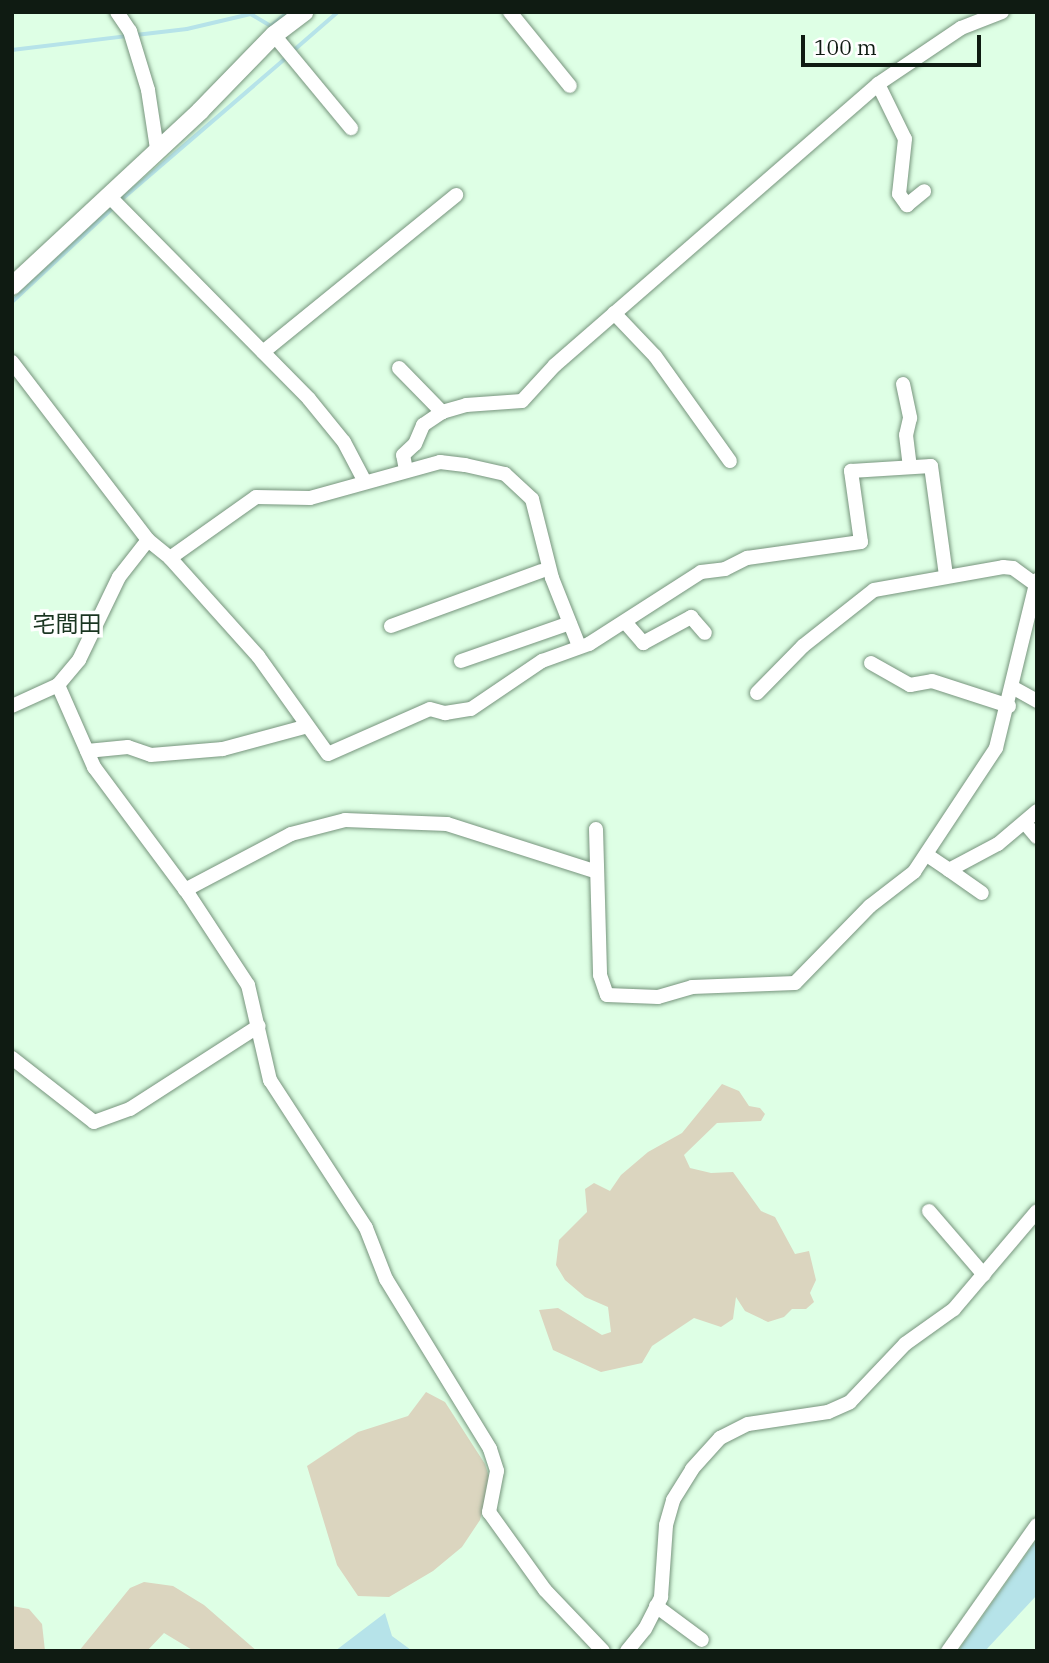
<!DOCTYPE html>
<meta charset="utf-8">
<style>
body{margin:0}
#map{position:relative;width:1049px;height:1663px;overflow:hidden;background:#deffe5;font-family:"IBM Plex Serif","Noto Sans JP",serif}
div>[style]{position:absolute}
.green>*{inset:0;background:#dbd5bf}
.water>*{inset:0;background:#b6e3e9}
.stream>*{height:3.5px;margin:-1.75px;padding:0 1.75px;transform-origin:1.75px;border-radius:1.75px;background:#b6e3e9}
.roads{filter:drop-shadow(0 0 2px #77957d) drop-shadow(0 0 2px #77957d)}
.minor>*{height:14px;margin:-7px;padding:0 7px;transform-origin:7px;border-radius:7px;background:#fff}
.tertiary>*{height:18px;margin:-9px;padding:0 9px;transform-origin:9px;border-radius:9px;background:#fff}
span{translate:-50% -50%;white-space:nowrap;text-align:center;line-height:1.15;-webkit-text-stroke:7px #fff;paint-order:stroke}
.quarter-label{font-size:23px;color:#1a3521}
.frame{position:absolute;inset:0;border:14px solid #0f1b12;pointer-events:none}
.scale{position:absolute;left:801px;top:35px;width:180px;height:32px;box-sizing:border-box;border:4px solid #0f1b12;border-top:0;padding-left:9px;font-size:21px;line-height:24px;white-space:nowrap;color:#0f1b12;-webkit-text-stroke:5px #fff;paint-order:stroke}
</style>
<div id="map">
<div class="green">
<i style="clip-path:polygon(722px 1084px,739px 1091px,749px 1106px,760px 1108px,765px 1114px,761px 1121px,717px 1123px,684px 1155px,690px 1168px,711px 1173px,733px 1172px,761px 1211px,775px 1217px,795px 1254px,809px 1251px,816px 1280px,810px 1293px,814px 1302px,806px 1309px,792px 1309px,784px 1317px,768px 1322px,745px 1311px,736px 1297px,733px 1319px,721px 1327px,694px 1318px,652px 1346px,642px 1363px,601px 1372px,553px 1350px,539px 1310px,558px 1308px,602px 1335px,611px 1332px,608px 1307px,585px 1297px,565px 1280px,556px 1265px,559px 1240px,587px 1212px,585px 1189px,594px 1183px,610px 1191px,621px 1175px,648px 1152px,682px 1133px)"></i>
<i style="clip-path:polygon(426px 1392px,445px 1402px,485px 1464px,490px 1480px,480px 1520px,462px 1547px,433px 1571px,389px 1597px,358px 1596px,337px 1565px,307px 1466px,358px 1432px,408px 1416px)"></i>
<i style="clip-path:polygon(144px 1582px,173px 1586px,204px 1605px,257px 1651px,194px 1651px,164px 1633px,147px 1651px,79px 1651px,130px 1588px)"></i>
<i style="clip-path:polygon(12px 1606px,29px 1609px,42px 1624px,45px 1651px,12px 1651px)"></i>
</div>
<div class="water">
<i style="clip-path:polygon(1037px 1539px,1037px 1595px,985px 1651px,958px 1651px)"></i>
<i style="clip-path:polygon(385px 1613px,392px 1636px,411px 1650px,424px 1651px,335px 1651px)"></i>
</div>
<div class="stream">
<i style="left:136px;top:35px;width:51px;rotate:-6.7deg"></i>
<i style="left:187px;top:29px;width:66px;rotate:-13.2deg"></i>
<i style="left:251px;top:14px;width:23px;rotate:31deg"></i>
<i style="left:271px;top:26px;width:19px;rotate:-39deg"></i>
<i style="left:12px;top:50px;width:117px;rotate:-6.9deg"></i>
<i style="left:293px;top:51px;width:60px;rotate:-40.9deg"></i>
<i style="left:121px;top:200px;width:219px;rotate:-40.7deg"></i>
<i style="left:12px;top:302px;width:141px;rotate:-43deg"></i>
</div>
<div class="roads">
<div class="minor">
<i style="left:117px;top:12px;width:23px;rotate:56deg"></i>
<i style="left:130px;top:31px;width:62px;rotate:73deg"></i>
<i style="left:148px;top:90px;width:60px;rotate:81.3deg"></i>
<i style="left:510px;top:12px;width:95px;rotate:51deg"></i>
<i style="left:274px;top:35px;width:121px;rotate:50.4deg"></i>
<i style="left:878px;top:84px;width:61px;rotate:63.9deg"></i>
<i style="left:905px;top:139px;width:55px;rotate:96.2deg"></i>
<i style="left:899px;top:194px;width:14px;rotate:54deg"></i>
<i style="left:907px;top:205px;width:22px;rotate:-39deg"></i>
<i style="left:109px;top:196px;width:285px;rotate:45.4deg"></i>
<i style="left:309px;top:399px;width:55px;rotate:50.9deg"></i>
<i style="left:344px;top:442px;width:45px;rotate:62.3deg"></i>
<i style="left:614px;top:313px;width:59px;rotate:46.4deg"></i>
<i style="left:655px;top:356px;width:129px;rotate:54.5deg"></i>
<i style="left:263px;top:352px;width:249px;rotate:-39.1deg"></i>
<i style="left:12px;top:362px;width:224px;rotate:52.6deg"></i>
<i style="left:148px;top:540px;width:28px;rotate:39deg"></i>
<i style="left:170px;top:558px;width:132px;rotate:48.1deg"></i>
<i style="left:258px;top:656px;width:120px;rotate:54.5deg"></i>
<i style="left:328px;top:754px;width:111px;rotate:-23.8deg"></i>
<i style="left:430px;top:709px;width:16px;rotate:15deg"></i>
<i style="left:445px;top:713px;width:26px;rotate:-9deg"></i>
<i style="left:471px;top:709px;width:86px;rotate:-34.1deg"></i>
<i style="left:542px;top:661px;width:50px;rotate:-19.9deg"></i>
<i style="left:589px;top:644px;width:133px;rotate:-32.7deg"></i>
<i style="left:701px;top:572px;width:24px;rotate:-7deg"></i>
<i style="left:725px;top:569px;width:25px;rotate:-27deg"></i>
<i style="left:747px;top:558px;width:115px;rotate:-8deg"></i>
<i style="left:861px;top:542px;width:72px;rotate:-98deg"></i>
<i style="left:851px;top:471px;width:80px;rotate:-3.6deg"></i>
<i style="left:931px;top:466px;width:111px;rotate:82.2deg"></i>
<i style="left:399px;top:368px;width:62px;rotate:45.7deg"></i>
<i style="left:903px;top:384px;width:35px;rotate:78deg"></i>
<i style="left:910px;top:418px;width:17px;rotate:103deg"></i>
<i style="left:906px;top:435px;width:32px;rotate:83deg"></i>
<i style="left:406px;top:470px;width:15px;rotate:-101deg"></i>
<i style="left:403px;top:455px;width:16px;rotate:-43deg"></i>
<i style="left:415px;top:444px;width:21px;rotate:-67deg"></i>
<i style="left:423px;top:425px;width:23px;rotate:-34deg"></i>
<i style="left:442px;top:412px;width:25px;rotate:-16deg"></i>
<i style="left:466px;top:405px;width:56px;rotate:-4.1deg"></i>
<i style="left:522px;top:401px;width:49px;rotate:-47.5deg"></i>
<i style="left:555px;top:365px;width:428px;rotate:-41deg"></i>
<i style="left:878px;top:84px;width:100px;rotate:-34deg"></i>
<i style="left:961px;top:28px;width:44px;rotate:-21.3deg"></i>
<i style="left:170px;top:558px;width:105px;rotate:-35.3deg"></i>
<i style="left:256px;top:497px;width:54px;rotate:1.1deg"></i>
<i style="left:310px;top:498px;width:135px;rotate:-15.5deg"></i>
<i style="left:440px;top:462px;width:25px;rotate:7deg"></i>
<i style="left:465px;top:465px;width:41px;rotate:12.7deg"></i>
<i style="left:505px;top:474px;width:37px;rotate:43deg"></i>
<i style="left:532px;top:499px;width:81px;rotate:75.8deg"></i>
<i style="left:552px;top:578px;width:73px;rotate:68.3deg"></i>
<i style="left:625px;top:622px;width:28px;rotate:49deg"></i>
<i style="left:643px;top:643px;width:55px;rotate:-28.4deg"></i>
<i style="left:691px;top:617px;width:21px;rotate:49deg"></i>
<i style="left:391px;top:626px;width:160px;rotate:-20.1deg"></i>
<i style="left:461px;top:661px;width:115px;rotate:-19.2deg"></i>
<i style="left:871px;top:663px;width:45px;rotate:29.4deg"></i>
<i style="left:910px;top:685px;width:22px;rotate:-10deg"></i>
<i style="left:932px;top:681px;width:81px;rotate:18deg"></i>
<i style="left:58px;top:685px;width:90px;rotate:66.3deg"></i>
<i style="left:94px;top:767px;width:159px;rotate:53.4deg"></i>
<i style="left:189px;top:895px;width:108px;rotate:56.8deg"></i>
<i style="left:248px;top:985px;width:98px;rotate:77deg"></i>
<i style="left:270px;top:1080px;width:176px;rotate:57deg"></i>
<i style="left:366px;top:1228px;width:55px;rotate:68.6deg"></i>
<i style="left:386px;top:1279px;width:199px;rotate:58.5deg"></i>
<i style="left:490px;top:1449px;width:23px;rotate:72deg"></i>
<i style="left:497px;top:1471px;width:42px;rotate:101deg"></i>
<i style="left:489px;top:1512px;width:96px;rotate:54.3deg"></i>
<i style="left:545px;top:1590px;width:84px;rotate:46.4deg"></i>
<i style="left:1012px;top:687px;width:29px;rotate:29deg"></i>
<i style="left:757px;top:693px;width:66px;rotate:-45.6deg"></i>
<i style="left:803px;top:646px;width:90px;rotate:-38.3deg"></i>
<i style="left:874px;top:590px;width:131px;rotate:-10.1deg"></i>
<i style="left:1003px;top:567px;width:10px;rotate:6deg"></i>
<i style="left:1013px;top:568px;width:29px;rotate:36deg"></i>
<i style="left:12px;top:706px;width:51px;rotate:-24.5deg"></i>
<i style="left:58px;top:685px;width:33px;rotate:-50deg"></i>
<i style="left:79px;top:660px;width:92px;rotate:-64.3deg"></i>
<i style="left:119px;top:577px;width:47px;rotate:-51.9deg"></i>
<i style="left:87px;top:751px;width:41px;rotate:-5.6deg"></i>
<i style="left:128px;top:747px;width:24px;rotate:19deg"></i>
<i style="left:151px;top:755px;width:72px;rotate:-4.8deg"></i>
<i style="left:223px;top:749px;width:84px;rotate:-15.2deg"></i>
<i style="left:1026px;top:824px;width:17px;rotate:50deg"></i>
<i style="left:596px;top:829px;width:146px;rotate:88.4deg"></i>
<i style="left:600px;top:975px;width:21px;rotate:71deg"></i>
<i style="left:607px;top:995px;width:51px;rotate:2.2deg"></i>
<i style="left:658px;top:997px;width:35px;rotate:-16deg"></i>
<i style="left:692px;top:987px;width:103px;rotate:-2.2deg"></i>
<i style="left:795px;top:983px;width:107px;rotate:-45.8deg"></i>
<i style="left:870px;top:906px;width:56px;rotate:-37.7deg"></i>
<i style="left:914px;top:872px;width:149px;rotate:-56.5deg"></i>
<i style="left:996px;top:748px;width:173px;rotate:-76.3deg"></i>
<i style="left:927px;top:855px;width:27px;rotate:34deg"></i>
<i style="left:949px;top:870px;width:55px;rotate:-28deg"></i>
<i style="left:998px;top:844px;width:51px;rotate:-40.2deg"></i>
<i style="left:949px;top:870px;width:40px;rotate:34.9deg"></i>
<i style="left:185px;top:890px;width:120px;rotate:-27.8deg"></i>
<i style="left:291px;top:834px;width:56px;rotate:-14.5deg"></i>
<i style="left:345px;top:820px;width:102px;rotate:2.2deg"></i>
<i style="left:447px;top:824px;width:154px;rotate:17.7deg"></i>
<i style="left:12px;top:1058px;width:104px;rotate:38deg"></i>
<i style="left:94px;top:1122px;width:38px;rotate:-20deg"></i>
<i style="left:130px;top:1109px;width:153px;rotate:-32.8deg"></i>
<i style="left:929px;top:1211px;width:84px;rotate:49.3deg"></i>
<i style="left:656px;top:1606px;width:57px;rotate:36.5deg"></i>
<i style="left:627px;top:1651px;width:28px;rotate:-51deg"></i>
<i style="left:645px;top:1629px;width:36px;rotate:-63deg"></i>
<i style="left:661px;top:1597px;width:72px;rotate:-86deg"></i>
<i style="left:666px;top:1525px;width:26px;rotate:-74deg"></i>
<i style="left:673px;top:1500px;width:36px;rotate:-58deg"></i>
<i style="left:692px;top:1469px;width:42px;rotate:-47.9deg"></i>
<i style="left:720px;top:1438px;width:31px;rotate:-27deg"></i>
<i style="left:748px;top:1424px;width:81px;rotate:-8.5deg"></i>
<i style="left:828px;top:1412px;width:24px;rotate:-24deg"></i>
<i style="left:850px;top:1402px;width:80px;rotate:-46.5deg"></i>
<i style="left:905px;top:1344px;width:60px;rotate:-35.5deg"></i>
<i style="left:954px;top:1309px;width:128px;rotate:-49.7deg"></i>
<i style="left:948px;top:1651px;width:154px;rotate:-54.8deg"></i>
</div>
<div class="tertiary">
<i style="left:12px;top:286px;width:257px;rotate:-42.9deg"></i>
<i style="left:200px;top:111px;width:106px;rotate:-45.8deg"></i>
<i style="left:274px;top:35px;width:38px;rotate:-37deg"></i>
</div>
</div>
<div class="quarter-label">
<span style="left:67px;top:623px">宅間田</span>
</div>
<div class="frame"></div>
<div class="scale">100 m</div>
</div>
